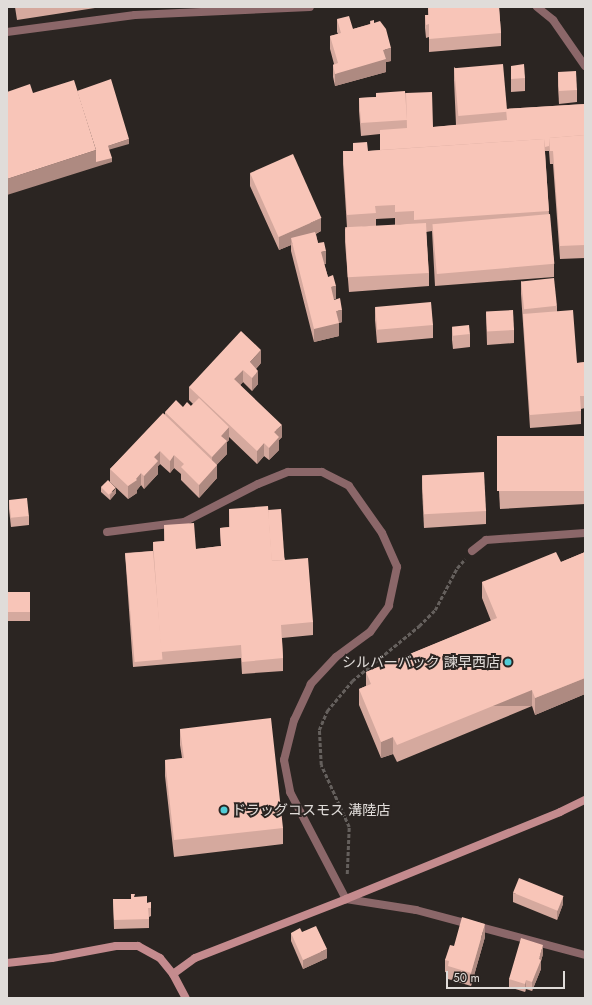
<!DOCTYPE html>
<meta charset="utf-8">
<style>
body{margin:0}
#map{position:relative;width:592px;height:1005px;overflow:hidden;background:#2b2522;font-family:Jost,"Noto Sans JP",sans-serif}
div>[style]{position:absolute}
.path>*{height:2.5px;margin-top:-1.25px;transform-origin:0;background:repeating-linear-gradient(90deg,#65605d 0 4px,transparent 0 6px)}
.street>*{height:8px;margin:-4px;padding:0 4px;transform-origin:4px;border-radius:4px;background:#8b6769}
.secondary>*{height:8px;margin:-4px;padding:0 4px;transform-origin:4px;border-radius:4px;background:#c48b8e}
.wall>*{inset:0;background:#d5a99e;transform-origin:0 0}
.shaded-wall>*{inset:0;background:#ae8a81;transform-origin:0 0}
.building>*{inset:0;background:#f8c5b8;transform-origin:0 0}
.dots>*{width:11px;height:11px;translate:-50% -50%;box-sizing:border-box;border:2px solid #2b2522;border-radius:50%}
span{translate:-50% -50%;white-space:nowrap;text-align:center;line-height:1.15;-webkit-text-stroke:4px #2b2522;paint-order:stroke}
.poi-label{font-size:14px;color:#e0dcd9}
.right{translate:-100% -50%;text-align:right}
.left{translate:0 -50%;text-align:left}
.frame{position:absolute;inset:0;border:8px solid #e0dcd9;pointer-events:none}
.scale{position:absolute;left:446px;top:971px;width:119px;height:18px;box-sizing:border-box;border:2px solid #e0dcd9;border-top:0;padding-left:5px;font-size:12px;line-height:14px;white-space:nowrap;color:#e0dcd9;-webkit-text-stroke:3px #2b2522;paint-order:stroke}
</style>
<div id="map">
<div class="path">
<i style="left:347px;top:874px;width:47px;rotate:-87.6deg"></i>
<i style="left:349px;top:827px;width:68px;rotate:-114.3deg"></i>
<i style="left:321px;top:765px;width:35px;rotate:-93deg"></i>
<i style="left:319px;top:730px;width:21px;rotate:-67deg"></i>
<i style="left:327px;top:711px;width:39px;rotate:-50deg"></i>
<i style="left:352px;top:681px;width:87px;rotate:-39.4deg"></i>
<i style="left:419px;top:626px;width:23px;rotate:-45deg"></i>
<i style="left:435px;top:610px;width:47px;rotate:-62.4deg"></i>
<i style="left:457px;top:568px;width:12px;rotate:-48deg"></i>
</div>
<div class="street">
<i style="left:537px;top:7px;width:21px;rotate:39deg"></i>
<i style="left:553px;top:20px;width:56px;rotate:55.2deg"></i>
<i style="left:7px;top:32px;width:129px;rotate:-7.6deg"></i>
<i style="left:135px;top:15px;width:175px;rotate:-2.6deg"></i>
<i style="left:107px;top:532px;width:78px;rotate:-7.4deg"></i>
<i style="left:184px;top:522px;width:83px;rotate:-27.2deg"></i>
<i style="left:258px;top:484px;width:32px;rotate:-22deg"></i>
<i style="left:288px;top:472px;width:34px"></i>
<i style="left:322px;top:472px;width:30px;rotate:27deg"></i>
<i style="left:349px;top:486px;width:57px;rotate:54.9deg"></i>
<i style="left:382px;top:533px;width:37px;rotate:66deg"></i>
<i style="left:397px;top:567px;width:40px;rotate:102deg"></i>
<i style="left:389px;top:606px;width:32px;rotate:126deg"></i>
<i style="left:370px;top:632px;width:42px;rotate:143.7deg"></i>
<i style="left:336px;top:657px;width:37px;rotate:133deg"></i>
<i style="left:311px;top:684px;width:40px;rotate:115deg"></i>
<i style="left:294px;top:720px;width:41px;rotate:104deg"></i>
<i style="left:284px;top:760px;width:33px;rotate:79deg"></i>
<i style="left:290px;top:792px;width:121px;rotate:62.4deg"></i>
<i style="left:346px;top:899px;width:71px;rotate:8.9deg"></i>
<i style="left:416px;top:910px;width:175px;rotate:14.9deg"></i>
<i style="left:472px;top:551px;width:18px;rotate:-38deg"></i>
<i style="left:486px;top:540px;width:99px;rotate:-4deg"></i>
</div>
<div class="secondary">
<i style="left:7px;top:963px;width:45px;rotate:-6.3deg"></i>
<i style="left:52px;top:958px;width:65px;rotate:-10.6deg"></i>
<i style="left:116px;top:946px;width:22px"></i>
<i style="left:138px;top:946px;width:25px;rotate:29deg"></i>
<i style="left:160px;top:958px;width:21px;rotate:51deg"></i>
<i style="left:173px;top:974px;width:27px;rotate:62deg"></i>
<i style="left:173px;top:974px;width:27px;rotate:-36deg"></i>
<i style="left:195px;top:958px;width:162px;rotate:-21.3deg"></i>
<i style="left:346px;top:899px;width:231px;rotate:-22.1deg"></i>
<i style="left:560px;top:812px;width:28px;rotate:-26deg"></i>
</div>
<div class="wall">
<i style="clip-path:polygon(15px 7px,95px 7px,95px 8px,17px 20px)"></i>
<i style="clip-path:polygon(428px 7px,499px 7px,501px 33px,501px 46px,429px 52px,429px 37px,426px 38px,425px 28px,425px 15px,428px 15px)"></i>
<i style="clip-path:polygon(337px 19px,353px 29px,370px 24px,370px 21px,391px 61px,386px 62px,386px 72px,335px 86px,333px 77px,333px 65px,334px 64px,330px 49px,330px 36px,338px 34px,337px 32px)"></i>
<i style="clip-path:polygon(511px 66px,525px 78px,525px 91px,511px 92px)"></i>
<i style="clip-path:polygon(454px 67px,506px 109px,585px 104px,585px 258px,560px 259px,553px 164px,550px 164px,549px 151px,545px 151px,549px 214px,554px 264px,554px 277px,435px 286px,432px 231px,426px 232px,429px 273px,429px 286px,349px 292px,345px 242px,345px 229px,414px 224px,395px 225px,395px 218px,376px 219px,376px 226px,347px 228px,343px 164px,343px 151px,353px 151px,353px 143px,368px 151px,380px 150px,380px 134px,361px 136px,359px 111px,359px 98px,376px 97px,406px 93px,433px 127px,456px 125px,454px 80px)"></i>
<i style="clip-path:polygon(558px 73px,577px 90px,577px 102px,559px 104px,558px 86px)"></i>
<i style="clip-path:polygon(250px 173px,321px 231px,316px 234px,318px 243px,326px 264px,324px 264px,328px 277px,336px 299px,334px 299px,342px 322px,339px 323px,339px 336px,314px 342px,291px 251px,291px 245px,279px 250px,250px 186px)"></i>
<i style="clip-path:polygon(521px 281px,557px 306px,557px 311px,577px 363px,585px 362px,585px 408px,581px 409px,581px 424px,530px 428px,521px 294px)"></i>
<i style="clip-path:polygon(375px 307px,433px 325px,433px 338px,377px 343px,375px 320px)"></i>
<i style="clip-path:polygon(486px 312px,514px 330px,514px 343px,487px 345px)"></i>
<i style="clip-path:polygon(452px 327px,470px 334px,470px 347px,453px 349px,452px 340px)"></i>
<i style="clip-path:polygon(261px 363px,256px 369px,258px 384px,252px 391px,243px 382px,240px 385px,282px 437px,279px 440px,279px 450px,269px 460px,264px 456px,257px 464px,229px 437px,229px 440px,227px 442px,227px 454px,217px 464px,217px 478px,199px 498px,181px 480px,181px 474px,174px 468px,170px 473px,160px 464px,158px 466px,158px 474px,144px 489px,141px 485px,137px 490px,137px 493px,128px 499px,110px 482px,110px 469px,165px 414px,165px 412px,183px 407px,191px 406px,193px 404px,189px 400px,189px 387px)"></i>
<i style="clip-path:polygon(585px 436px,585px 504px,500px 509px,497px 455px,497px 442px)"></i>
<i style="clip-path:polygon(422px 476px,486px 511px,486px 524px,424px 528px,422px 489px)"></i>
<i style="clip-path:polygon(101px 487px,116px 493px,110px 500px,101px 492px)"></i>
<i style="clip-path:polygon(9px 500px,29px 516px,29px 525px,11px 527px,9px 509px)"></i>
<i style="clip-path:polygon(229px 509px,268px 510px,285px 560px,313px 622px,313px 635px,282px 638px,283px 658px,283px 671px,242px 674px,241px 658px,133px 667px,125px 553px,153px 551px,153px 542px,164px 541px,164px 525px,196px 549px,221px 546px,220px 528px,229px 527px)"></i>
<i style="clip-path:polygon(585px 552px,585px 694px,535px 715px,532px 706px,397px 762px,393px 754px,381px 758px,359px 705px,359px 689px,366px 686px,366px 672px,491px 621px,482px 598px,482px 582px,561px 562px)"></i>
<i style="left:7px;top:592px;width:23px;height:29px"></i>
<i style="clip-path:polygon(180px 729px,283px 828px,283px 844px,174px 857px,165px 776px,165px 760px,182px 758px,180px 745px)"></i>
<i style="clip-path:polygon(513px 893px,563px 904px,557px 920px,513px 902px)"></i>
<i style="clip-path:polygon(135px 897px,147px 903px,151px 902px,151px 916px,149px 917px,149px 928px,114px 929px,113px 899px,131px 899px)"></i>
<i style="clip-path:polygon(302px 932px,327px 958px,303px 969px,291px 941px,291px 933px)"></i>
<i style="clip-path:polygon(485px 937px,471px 986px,448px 979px,448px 973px,445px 972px,445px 960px,454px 946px)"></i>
<i style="clip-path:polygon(543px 954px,541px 961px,541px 969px,532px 991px,526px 989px,525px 992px,509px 987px,509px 979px)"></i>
</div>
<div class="shaded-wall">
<i style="clip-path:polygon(391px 48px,391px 61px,386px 62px,386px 72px,335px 86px,335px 74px,383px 50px)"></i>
<i style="clip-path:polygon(129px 139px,129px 144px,108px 150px,108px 146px)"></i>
<i style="clip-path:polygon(96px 150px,112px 158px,112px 162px,96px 167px,7px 195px,7px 179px)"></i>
<i style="clip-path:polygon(321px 218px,321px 231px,292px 244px,291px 238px,291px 245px,279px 250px,279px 237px)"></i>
<i style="clip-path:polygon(326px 251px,326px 264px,321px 265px,321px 252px)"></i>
<i style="clip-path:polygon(336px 286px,336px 299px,331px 300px,331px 287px)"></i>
<i style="clip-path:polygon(342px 310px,342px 322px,339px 323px,339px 336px,314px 342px,314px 329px,336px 311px)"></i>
<i style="clip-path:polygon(261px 350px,261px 363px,250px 375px,250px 362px)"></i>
<i style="clip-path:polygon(243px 370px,243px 382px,234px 392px,234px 379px)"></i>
<i style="clip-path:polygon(258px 371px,258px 384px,252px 391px,252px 378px)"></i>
<i style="clip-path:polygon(282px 425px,282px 437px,279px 440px,279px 450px,269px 460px,269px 448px,274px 432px)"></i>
<i style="clip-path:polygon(229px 427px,229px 440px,227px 442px,227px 454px,212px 470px,212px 457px,221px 436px)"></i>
<i style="clip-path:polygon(264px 443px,264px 456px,257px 464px,257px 451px)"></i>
<i style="clip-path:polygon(160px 451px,160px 464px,158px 466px,158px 474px,144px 489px,144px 476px,154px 457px)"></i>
<i style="clip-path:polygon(174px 455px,174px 468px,170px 473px,170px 461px)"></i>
<i style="clip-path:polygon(217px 465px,217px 478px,199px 498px,199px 485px)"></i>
<i style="clip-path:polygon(141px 473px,141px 485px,137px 490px,137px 493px,128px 499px,128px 486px)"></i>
<i style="clip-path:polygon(116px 488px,116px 493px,110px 500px,110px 495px)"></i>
<i style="clip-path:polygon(585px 678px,585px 694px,535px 715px,535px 698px)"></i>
<i style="left:532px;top:690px;width:16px;height:146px;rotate:90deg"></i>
<i style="clip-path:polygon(393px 737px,393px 754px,381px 758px,381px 742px)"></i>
<i style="clip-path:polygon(563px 896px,563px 904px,557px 920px,557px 911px)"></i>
<i style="clip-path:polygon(485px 924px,485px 937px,471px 986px,471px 973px)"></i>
<i style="clip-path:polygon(543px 945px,543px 954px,541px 961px,541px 969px,532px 991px,532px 982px)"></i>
<i style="clip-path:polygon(327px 949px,327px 958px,303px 969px,303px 960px)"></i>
<i style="clip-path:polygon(526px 980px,526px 989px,525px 992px,525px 984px)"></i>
</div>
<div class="building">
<i style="clip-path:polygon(428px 7px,499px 7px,501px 33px,429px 39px,429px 24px,426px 25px,425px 15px,429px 15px)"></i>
<i style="clip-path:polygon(349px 16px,353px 29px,371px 24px,370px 21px,374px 20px,374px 23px,380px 21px,386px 29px,391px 48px,383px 50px,386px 59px,335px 74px,333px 65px,338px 63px,330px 36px,341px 33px,337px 19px)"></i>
<i style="left:503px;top:64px;width:48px;height:49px;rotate:85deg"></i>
<i style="clip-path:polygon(524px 64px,525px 78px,511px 79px,511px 66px)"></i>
<i style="left:576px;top:71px;width:19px;height:18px;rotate:87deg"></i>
<i style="clip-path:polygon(111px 79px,129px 139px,108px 146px,112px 158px,96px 162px,96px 150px,77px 91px)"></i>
<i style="clip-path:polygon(74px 80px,96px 150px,7px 179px,7px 92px,30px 84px,33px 93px)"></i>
<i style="clip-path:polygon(405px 91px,407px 120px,361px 123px,359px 98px,376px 97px,376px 93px)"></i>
<i style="clip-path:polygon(432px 92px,433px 127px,507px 120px,506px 109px,585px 104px,585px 140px,585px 135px,549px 138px,549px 146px,545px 147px,544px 139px,380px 150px,380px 130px,407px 128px,406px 93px)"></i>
<i style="clip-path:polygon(585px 135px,585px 245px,560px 246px,553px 151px,550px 151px,549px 138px)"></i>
<i style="clip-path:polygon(544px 139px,549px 211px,414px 220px,414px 211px,395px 212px,395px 205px,375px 206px,376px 213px,347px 215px,343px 151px,353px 151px,353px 143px,367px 142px,368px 151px)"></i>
<i style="left:293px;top:154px;width:70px;height:47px;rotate:66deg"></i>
<i style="left:550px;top:214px;width:50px;height:118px;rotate:85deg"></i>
<i style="left:426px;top:223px;width:50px;height:81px;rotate:87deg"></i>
<i style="clip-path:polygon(315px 232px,318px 243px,324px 242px,326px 251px,321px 252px,328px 277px,333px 275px,336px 286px,331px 287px,334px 300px,340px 298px,342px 310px,336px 311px,339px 323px,314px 329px,291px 238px)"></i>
<i style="left:554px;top:278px;width:28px;height:33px;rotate:84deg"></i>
<i style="left:431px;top:302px;width:23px;height:56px;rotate:85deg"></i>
<i style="left:513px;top:310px;width:20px;height:27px;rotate:87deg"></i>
<i style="clip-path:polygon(573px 310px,577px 363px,585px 362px,585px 396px,580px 396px,581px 411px,530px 415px,523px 314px)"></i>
<i style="left:469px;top:325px;width:9px;height:17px;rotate:84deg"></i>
<i style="clip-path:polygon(241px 331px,261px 350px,250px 362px,258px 371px,252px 378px,243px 370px,234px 379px,282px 425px,274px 432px,279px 437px,269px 448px,264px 443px,257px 451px,189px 387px)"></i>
<i style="clip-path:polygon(199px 398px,229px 427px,221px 436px,227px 441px,212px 457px,165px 412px,176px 400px,183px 407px,187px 402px,191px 406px)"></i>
<i style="clip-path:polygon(163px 413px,217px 465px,199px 485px,181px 467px,184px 464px,174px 455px,170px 461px,160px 451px,154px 457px,158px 461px,144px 476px,141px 473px,136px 479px,137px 480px,128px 486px,110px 469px)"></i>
<i style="left:585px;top:436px;width:55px;height:88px;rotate:90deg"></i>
<i style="left:484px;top:472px;width:39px;height:62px;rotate:87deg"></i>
<i style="left:108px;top:480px;width:11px;height:10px;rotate:45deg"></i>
<i style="left:27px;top:498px;width:18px;height:18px;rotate:84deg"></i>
<i style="clip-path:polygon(268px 506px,272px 561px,308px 558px,313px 622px,281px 625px,283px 658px,242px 662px,241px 645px,161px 652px,153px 542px,165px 541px,164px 525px,194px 523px,196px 549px,221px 546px,220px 528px,230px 527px,229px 509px)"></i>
<i style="left:281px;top:509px;width:51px;height:13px;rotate:86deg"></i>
<i style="left:153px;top:551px;width:109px;height:28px;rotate:85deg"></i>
<i style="clip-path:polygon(556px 552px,561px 562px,585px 552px,585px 678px,535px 698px,532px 690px,397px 745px,393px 737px,381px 742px,359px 689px,371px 684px,366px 672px,497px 618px,482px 582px)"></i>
<i style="left:7px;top:592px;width:23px;height:20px"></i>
<i style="clip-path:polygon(271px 718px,283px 828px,174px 840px,165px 760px,184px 758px,180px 729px)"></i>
<i style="left:519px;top:878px;width:48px;height:16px;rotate:22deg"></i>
<i style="clip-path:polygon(131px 894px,135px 894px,134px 897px,147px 896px,147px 903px,151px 902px,151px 908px,148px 908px,149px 919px,114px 920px,113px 899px,131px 899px)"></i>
<i style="clip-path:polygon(462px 917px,485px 924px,471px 973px,448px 966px,449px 961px,445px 960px,450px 945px,454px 946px)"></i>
<i style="clip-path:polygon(316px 926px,327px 949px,303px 960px,291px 933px,300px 928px,302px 932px)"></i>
<i style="clip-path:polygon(521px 938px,543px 945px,539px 959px,541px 960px,532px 982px,526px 980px,525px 984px,509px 979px)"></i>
</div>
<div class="dots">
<i style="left:508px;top:662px;background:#52ccd6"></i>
<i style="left:224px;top:810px;background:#52ccd6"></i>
</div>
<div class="poi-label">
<span class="right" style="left:500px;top:662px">シルバーバック 諫早西店</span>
<span class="left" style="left:232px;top:810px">ドラッグコスモス 溝陸店</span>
</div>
<div class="frame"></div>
<div class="scale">50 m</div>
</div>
